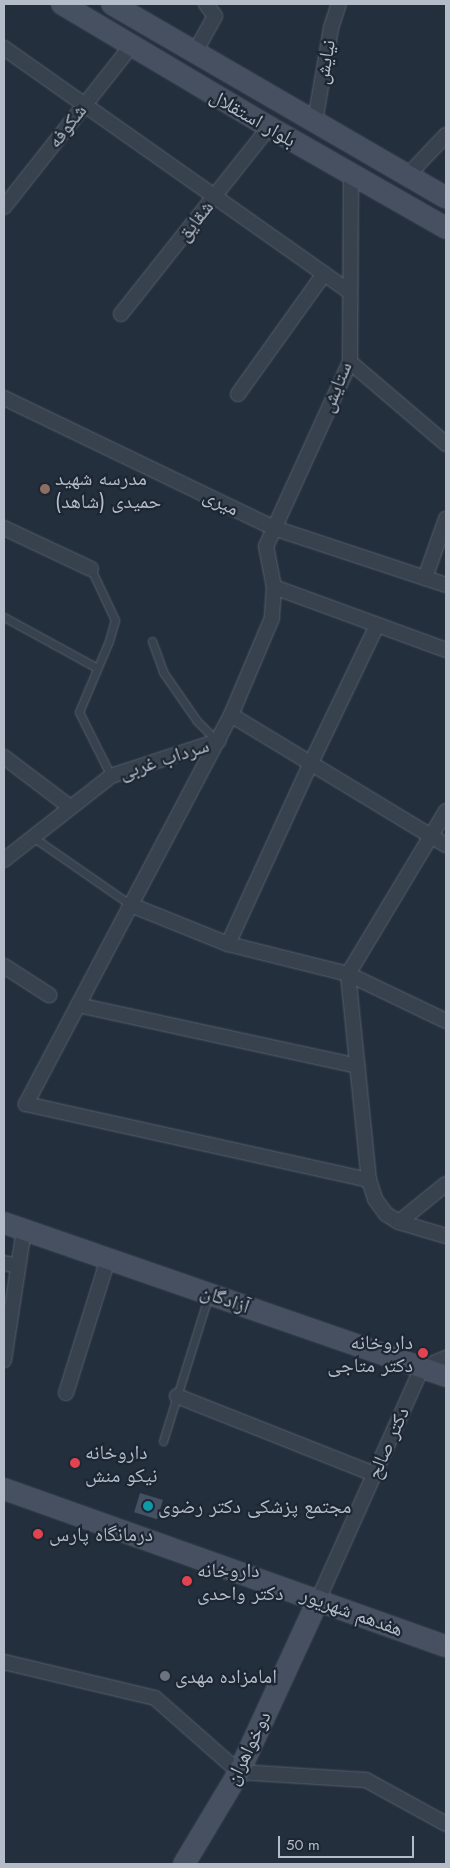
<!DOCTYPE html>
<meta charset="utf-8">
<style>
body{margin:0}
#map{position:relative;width:450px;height:1868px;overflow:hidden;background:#242f3e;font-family:Jost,"Noto Naskh Arabic",sans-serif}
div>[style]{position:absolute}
.building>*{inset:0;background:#455162;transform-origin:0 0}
.roads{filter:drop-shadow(0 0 1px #565f6c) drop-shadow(0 0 1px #565f6c)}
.lane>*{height:7px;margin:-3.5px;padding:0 3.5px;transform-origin:3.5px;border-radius:3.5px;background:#38414e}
.street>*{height:14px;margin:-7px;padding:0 7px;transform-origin:7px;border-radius:7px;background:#38414e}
.secondary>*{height:20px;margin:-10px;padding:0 10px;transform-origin:10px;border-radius:10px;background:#465061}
.dots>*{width:14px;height:14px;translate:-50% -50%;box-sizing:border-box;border:2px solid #1d2633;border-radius:50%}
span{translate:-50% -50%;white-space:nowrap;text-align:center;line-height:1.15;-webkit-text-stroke:4.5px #1d2633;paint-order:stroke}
.street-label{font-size:20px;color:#b4bcc9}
.poi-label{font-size:20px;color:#b4bcc9}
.left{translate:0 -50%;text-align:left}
.right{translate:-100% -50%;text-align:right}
.frame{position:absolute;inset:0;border:5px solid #b4bcc9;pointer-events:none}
.scale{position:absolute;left:278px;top:1836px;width:136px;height:22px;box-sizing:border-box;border:2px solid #b4bcc9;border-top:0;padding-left:6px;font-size:15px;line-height:18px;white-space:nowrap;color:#b4bcc9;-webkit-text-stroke:4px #1d2633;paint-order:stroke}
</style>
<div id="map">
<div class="building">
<i style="left:140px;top:1493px;width:24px;height:20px;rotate:17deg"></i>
</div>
<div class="roads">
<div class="lane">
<i style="left:91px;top:569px;width:56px;rotate:64.8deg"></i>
<i style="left:115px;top:620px;width:22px;rotate:106deg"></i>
<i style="left:109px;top:641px;width:77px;rotate:112.9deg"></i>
<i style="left:79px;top:712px;width:72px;rotate:63.4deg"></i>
<i style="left:4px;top:617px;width:106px;rotate:28.7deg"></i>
<i style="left:152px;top:641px;width:33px;rotate:70deg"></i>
<i style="left:163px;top:672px;width:60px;rotate:55.2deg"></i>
<i style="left:197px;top:721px;width:28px;rotate:45deg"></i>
<i style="left:33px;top:837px;width:119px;rotate:34.8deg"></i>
<i style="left:163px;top:1441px;width:151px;rotate:-72.6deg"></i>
</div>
<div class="street">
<i style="left:4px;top:48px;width:423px;rotate:35.2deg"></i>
<i style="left:195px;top:52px;width:41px;rotate:-60.9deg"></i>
<i style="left:215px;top:16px;width:15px;rotate:-127deg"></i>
<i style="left:315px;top:121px;width:94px;rotate:-80.2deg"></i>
<i style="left:331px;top:28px;width:25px;rotate:-72deg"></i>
<i style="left:351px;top:174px;width:188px;rotate:90.3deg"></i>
<i style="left:350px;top:362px;width:202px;rotate:114.5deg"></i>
<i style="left:266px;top:546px;width:42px;rotate:79deg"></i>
<i style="left:274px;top:587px;width:31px;rotate:94deg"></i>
<i style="left:272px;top:618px;width:105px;rotate:112.9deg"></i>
<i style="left:231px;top:715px;width:440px;rotate:117.8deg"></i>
<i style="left:26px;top:1104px;width:351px;rotate:12.5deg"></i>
<i style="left:408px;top:175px;width:55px;rotate:-46.5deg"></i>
<i style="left:4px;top:207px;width:206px;rotate:-51.7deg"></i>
<i style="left:121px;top:314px;width:238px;rotate:-51.6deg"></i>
<i style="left:350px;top:362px;width:126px;rotate:40.5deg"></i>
<i style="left:238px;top:394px;width:148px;rotate:-54.4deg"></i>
<i style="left:4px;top:398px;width:300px;rotate:25.7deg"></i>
<i style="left:274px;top:528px;width:181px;rotate:18.3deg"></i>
<i style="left:4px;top:528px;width:96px;rotate:25.2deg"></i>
<i style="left:425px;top:578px;width:63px;rotate:-70.4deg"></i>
<i style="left:274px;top:587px;width:183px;rotate:20.1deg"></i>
<i style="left:231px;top:715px;width:251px;rotate:31.2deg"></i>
<i style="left:4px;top:757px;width:83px;rotate:37.1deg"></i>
<i style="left:446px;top:811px;width:190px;rotate:121deg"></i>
<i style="left:348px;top:974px;width:207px;rotate:84.2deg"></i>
<i style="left:369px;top:1180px;width:20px;rotate:72deg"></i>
<i style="left:375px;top:1199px;width:19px;rotate:54deg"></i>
<i style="left:386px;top:1214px;width:15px;rotate:32deg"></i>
<i style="left:399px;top:1222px;width:49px;rotate:16.6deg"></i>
<i style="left:4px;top:860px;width:136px;rotate:-38.1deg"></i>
<i style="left:111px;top:776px;width:113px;rotate:-18.1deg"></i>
<i style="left:131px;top:905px;width:105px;rotate:21.9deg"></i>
<i style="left:228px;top:944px;width:124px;rotate:14deg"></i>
<i style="left:348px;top:974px;width:109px;rotate:25.6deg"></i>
<i style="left:228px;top:944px;width:199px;rotate:-65.4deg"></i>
<i style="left:311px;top:763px;width:153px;rotate:-64.4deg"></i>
<i style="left:4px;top:966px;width:54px;rotate:32.8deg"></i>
<i style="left:78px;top:1005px;width:286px;rotate:12.3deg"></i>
<i style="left:399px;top:1222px;width:60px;rotate:-39deg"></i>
<i style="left:4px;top:1263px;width:14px;rotate:12deg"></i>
<i style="left:4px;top:1360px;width:132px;rotate:-81.3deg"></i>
<i style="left:66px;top:1393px;width:140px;rotate:-72.6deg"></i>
<i style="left:177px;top:1396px;width:212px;rotate:21.6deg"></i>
<i style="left:318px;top:1600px;width:254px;rotate:-65.9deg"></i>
<i style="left:422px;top:1368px;width:26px;rotate:-23deg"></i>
<i style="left:4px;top:1662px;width:155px;rotate:13.4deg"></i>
<i style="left:155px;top:1698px;width:112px;rotate:41.4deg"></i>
<i style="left:239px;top:1772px;width:127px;rotate:3.6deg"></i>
<i style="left:366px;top:1780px;width:91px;rotate:28.8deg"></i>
</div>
<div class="secondary">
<i style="left:62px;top:4px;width:241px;rotate:30.7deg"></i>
<i style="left:269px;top:127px;width:204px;rotate:29.7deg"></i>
<i style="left:112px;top:4px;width:386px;rotate:30.1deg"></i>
<i style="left:4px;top:1223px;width:468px;rotate:19.1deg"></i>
<i style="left:4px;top:1489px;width:469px;rotate:19.6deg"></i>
<i style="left:184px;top:1864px;width:107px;rotate:-59.1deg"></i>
<i style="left:239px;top:1772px;width:189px;rotate:-65.3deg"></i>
</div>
</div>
<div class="dots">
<i style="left:45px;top:489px;background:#8d6e63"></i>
<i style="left:423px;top:1353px;background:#e0444e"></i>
<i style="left:75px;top:1463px;background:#e0444e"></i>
<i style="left:148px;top:1506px;background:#0f9aa8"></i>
<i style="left:38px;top:1534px;background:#e0444e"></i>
<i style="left:187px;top:1581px;background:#e0444e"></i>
<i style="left:165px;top:1676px;background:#6b7280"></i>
</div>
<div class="street-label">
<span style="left:325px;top:62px;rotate:-80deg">نیایش</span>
<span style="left:253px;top:118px;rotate:30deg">بلوار استقلال</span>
<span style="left:67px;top:126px;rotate:-52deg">شکوفه</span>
<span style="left:195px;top:221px;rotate:-52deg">شقایق</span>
<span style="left:336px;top:387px;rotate:-68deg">ستایش</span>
<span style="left:221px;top:502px;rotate:26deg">میری</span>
<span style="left:164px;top:759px;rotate:-18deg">سرداب غربی</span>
<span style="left:225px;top:1299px;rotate:19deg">آزادگان</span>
<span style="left:388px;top:1443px;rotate:-66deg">دکتر صالح</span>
<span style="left:352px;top:1612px;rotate:20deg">هفدهم شهریور</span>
<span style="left:248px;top:1748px;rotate:-64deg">دوخواهران</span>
</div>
<div class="poi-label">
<span class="left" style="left:55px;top:490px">مدرسه شهید<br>حمیدی (شاهد)</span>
<span class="right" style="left:413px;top:1354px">داروخانه<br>دکتر متاجی</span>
<span class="left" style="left:85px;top:1464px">داروخانه<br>نیکو منش</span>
<span class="left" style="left:158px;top:1506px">مجتمع پزشکی دکتر رضوی</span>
<span class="left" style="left:49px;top:1534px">درمانگاه پارس</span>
<span class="left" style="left:197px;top:1582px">داروخانه<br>دکتر واحدی</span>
<span class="left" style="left:175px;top:1676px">امامزاده مهدی</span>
</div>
<div class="frame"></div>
<div class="scale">50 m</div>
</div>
